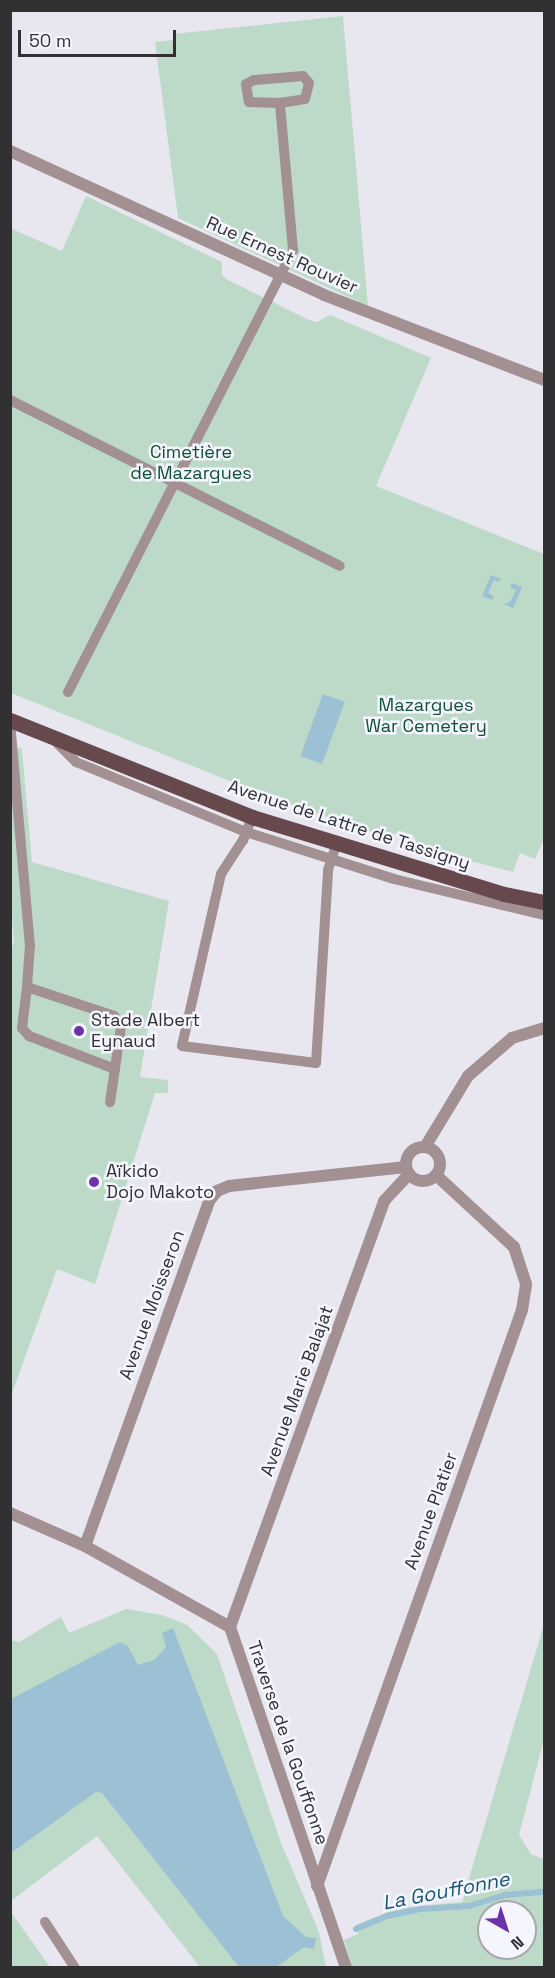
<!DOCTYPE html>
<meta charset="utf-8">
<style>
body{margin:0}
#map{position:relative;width:555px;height:1978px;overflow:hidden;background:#e8e7f0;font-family:"Space Grotesk",sans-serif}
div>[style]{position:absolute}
.green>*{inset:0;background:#bddac9}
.water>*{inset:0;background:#9cc0d4;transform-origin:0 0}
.stream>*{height:6px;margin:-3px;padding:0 3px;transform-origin:3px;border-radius:3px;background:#9cc0d4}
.service>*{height:10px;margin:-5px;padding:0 5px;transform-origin:5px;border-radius:5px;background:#a29092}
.minor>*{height:12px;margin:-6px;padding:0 6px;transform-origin:6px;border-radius:6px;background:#a29092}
.minor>.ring{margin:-6px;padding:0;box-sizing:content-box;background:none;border:12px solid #a29092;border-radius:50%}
.primary>*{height:15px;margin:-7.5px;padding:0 7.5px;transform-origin:7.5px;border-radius:7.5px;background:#66484d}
.dots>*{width:16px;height:16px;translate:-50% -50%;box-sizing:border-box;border:3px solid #f5f5fd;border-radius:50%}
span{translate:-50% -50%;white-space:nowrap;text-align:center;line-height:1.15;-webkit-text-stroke:5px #f5f5fd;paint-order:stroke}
.street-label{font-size:18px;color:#313134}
.park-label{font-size:18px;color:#0f4f34}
.poi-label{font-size:18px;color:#313134}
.left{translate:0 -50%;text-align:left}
.water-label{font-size:20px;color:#155672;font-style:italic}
.frame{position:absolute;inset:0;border:12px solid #313134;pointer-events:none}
.north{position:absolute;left:477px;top:1900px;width:60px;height:60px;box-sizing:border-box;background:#f5f5fd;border:2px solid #a7a7ad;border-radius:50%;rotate:141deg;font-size:16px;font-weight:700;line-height:24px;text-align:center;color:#313134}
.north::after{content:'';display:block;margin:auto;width:21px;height:27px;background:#6c32a8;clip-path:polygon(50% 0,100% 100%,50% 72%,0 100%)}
.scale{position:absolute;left:18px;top:30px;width:158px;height:27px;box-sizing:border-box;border:3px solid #313134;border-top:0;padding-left:8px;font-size:18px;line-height:21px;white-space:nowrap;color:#313134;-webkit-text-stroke:4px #f5f5fd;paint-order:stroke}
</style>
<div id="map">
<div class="green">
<i style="clip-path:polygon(343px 16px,368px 306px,178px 218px,155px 42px,174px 40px,173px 34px)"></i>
<i style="clip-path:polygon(86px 196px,222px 262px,222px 275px,228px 280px,309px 320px,317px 322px,330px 315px,431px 358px,376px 486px,544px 554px,544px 839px,535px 859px,520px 853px,513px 872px,419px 848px,413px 835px,400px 831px,388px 838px,272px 798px,11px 693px,10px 228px,62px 251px)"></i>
<i style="clip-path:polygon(11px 745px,22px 749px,32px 862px,169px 901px,140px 1077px,168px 1080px,168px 1093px,155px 1093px,95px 1284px,57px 1269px,11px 1396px,10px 954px,14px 941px,10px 894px)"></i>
<i style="clip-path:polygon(126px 1609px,162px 1615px,187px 1625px,217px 1654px,281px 1843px,319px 1932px,326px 1967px,200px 1967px,97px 1836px,11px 1901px,11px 1640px,19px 1642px,61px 1617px,69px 1633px)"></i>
<i style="clip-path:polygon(evenodd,544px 1624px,544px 1739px,519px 1835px,531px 1854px,544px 1859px,544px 1967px,352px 1967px,344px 1940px,358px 1934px,355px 1925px,399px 1908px,462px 1902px,544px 1624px,489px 1912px,525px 1912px,525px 1948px,489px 1948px,489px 1912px)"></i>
<i style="clip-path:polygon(10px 1912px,11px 1912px,50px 1967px,11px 1967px)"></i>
</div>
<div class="water">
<i style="clip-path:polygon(491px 575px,501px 579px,499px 582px,494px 580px,488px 593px,494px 596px,492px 600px,482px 596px)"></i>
<i style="clip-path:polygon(512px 583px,522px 587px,513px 608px,504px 604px,510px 602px,516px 590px,510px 587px)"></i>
<i style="left:323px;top:694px;width:23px;height:66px;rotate:20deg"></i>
<i style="clip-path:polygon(173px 1628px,283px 1916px,306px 1937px,316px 1938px,314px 1949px,304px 1947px,276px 1967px,239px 1967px,102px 1793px,96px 1792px,11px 1853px,11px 1699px,120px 1642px,128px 1646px,138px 1665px,154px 1660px,166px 1647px,162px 1633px)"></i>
</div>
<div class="stream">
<i style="left:356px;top:1929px;width:34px;rotate:-23deg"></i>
<i style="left:387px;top:1916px;width:35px;rotate:-12deg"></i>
<i style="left:421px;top:1909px;width:48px;rotate:-3.6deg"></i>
<i style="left:469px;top:1906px;width:39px;rotate:-17deg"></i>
<i style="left:506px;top:1895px;width:38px;rotate:-5deg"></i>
</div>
<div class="service">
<i style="left:10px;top:400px;width:369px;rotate:26.7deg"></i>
<i style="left:68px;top:692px;width:496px;rotate:-63deg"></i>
<i style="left:293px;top:250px;width:148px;rotate:-95.1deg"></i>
<i style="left:280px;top:103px;width:25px;rotate:-9deg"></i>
<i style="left:305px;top:99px;width:16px;rotate:-76deg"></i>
<i style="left:309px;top:83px;width:9px;rotate:-131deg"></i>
<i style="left:303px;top:76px;width:49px;rotate:175.3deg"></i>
<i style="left:254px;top:80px;width:9px;rotate:153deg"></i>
<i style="left:246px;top:84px;width:18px;rotate:81deg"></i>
<i style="left:249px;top:102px;width:31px;rotate:2deg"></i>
<i style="left:10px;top:722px;width:224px;rotate:84.9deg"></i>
<i style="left:30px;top:945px;width:42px;rotate:94.1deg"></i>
<i style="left:27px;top:987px;width:92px;rotate:18.4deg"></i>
<i style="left:114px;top:1016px;width:13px;rotate:58deg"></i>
<i style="left:121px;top:1027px;width:76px;rotate:98.3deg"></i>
<i style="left:53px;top:739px;width:33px;rotate:45deg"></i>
<i style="left:76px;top:762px;width:184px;rotate:22.4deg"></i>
<i style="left:246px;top:832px;width:155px;rotate:17.6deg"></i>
<i style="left:394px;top:879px;width:154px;rotate:13.5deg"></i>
<i style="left:252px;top:817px;width:25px;rotate:111deg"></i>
<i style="left:243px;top:840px;width:40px;rotate:122.9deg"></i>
<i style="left:221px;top:874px;width:176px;rotate:102.8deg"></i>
<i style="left:182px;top:1046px;width:135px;rotate:7.2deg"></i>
<i style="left:316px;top:1063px;width:193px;rotate:-86.4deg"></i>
<i style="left:328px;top:870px;width:26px;rotate:-72deg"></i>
<i style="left:27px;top:987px;width:41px;rotate:97deg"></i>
<i style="left:22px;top:1028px;width:11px;rotate:49deg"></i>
<i style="left:29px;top:1036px;width:92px;rotate:21deg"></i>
<i style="left:45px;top:1922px;width:55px;rotate:56.9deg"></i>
</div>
<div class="minor">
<i style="left:10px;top:151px;width:345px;rotate:24.6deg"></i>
<i style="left:324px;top:295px;width:236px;rotate:21.1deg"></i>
<i style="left:425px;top:1147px;width:83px;rotate:-58.8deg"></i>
<i style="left:468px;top:1076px;width:58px;rotate:-40.8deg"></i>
<i style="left:512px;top:1038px;width:34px;rotate:-17deg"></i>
<i class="ring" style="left:406px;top:1147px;width:22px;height:22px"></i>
<i style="left:10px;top:1513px;width:82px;rotate:23.7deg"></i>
<i style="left:85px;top:1546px;width:166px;rotate:29.2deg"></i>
<i style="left:230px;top:1627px;width:360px;rotate:71.2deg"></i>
<i style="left:85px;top:1546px;width:367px;rotate:-70.2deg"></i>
<i style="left:209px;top:1201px;width:13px;rotate:-51deg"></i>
<i style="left:217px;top:1191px;width:13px;rotate:-23deg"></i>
<i style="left:229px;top:1186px;width:178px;rotate:-6.1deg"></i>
<i style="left:230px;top:1627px;width:453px;rotate:-70.1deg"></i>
<i style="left:384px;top:1201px;width:37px;rotate:-47deg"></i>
<i style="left:317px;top:1886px;width:611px;rotate:-70.41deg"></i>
<i style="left:522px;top:1310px;width:26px;rotate:-81deg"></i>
<i style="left:526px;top:1284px;width:39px;rotate:-108deg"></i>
<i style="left:514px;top:1247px;width:106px;rotate:-137.3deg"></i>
</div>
<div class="primary">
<i style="left:10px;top:720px;width:261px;rotate:21.8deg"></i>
<i style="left:252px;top:817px;width:264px;rotate:17deg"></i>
<i style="left:504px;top:894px;width:41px;rotate:11.3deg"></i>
</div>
<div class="dots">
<i style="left:79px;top:1031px;background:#6c32a8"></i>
<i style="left:94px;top:1182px;background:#6c32a8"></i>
</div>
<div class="street-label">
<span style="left:282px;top:255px;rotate:24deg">Rue Ernest Rouvier</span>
<span style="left:349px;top:825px;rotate:18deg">Avenue de Lattre de Tassigny</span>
<span style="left:152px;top:1305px;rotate:-70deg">Avenue Moisseron</span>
<span style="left:297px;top:1391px;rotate:-70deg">Avenue Marie Balajat</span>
<span style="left:431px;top:1511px;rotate:-70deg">Avenue Platier</span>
<span style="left:288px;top:1743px;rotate:71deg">Traverse de la Gouffonne</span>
</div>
<div class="park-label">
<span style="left:191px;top:463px">Cimetière<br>de Mazargues</span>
<span style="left:426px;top:716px">Mazargues<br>War Cemetery</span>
</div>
<div class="poi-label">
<span class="left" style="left:91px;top:1031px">Stade Albert<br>Eynaud</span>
<span class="left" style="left:106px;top:1182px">Aïkido<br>Dojo Makoto</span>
</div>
<div class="water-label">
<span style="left:446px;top:1891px;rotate:-11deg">La Gouffonne</span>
</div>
<div class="frame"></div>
<div class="north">N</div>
<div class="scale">50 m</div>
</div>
